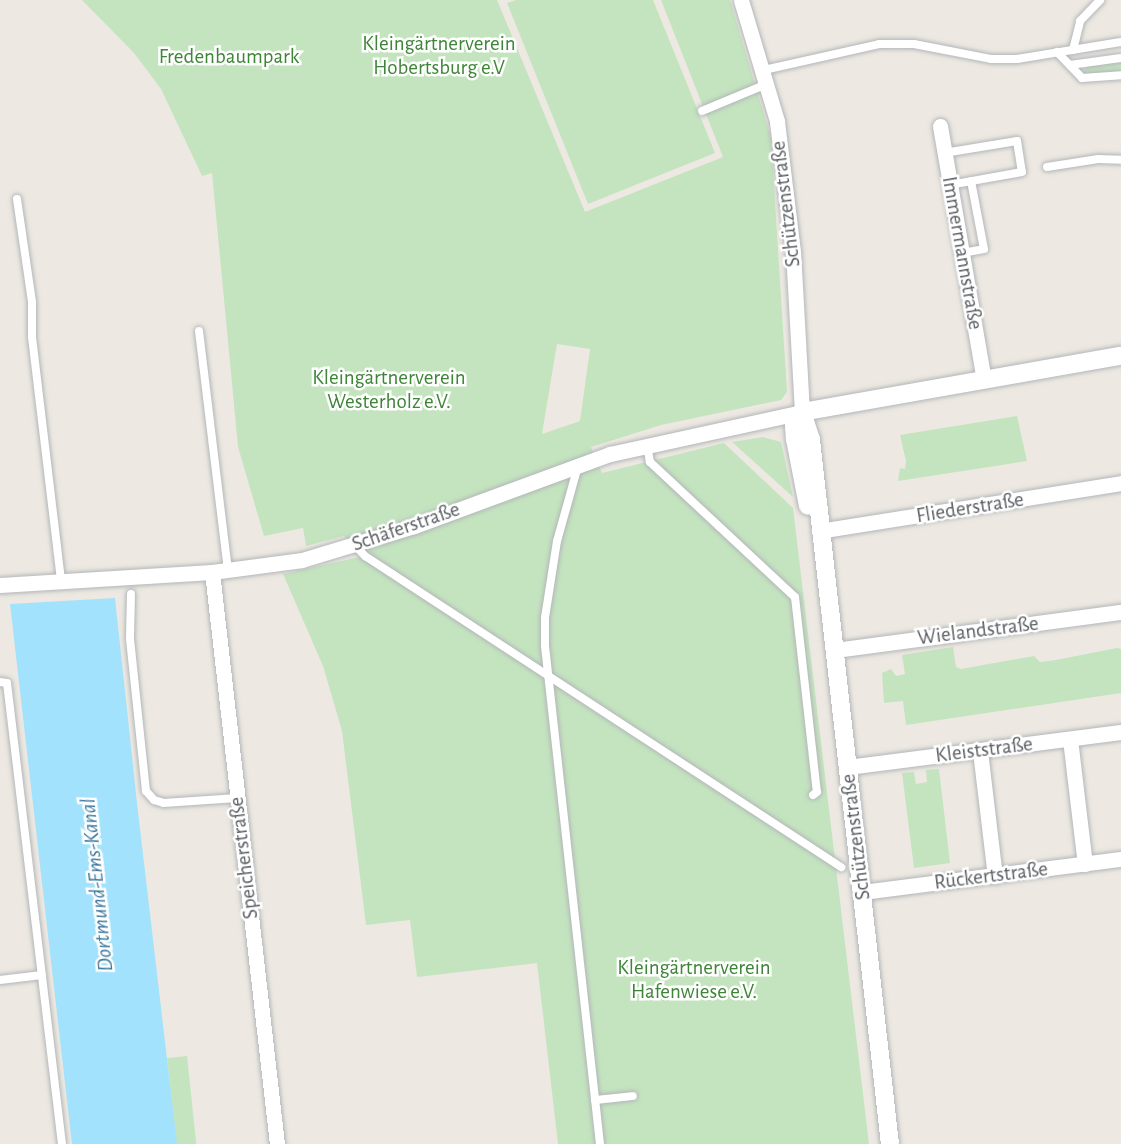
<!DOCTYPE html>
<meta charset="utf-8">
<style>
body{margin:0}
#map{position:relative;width:1121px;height:1144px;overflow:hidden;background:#ede9e2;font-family:"Alegreya Sans",sans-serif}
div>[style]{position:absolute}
.green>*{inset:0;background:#c4e4bf;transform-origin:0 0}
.water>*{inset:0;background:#a3e2fd}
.roads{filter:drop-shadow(0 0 2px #b3b6b9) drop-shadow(0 0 2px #b3b6b9)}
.service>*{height:8px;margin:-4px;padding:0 4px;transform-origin:4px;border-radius:4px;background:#fff}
.minor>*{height:15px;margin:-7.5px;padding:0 7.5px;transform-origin:7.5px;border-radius:7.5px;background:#fff}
.tertiary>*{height:18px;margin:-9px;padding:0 9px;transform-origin:9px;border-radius:9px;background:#fff}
span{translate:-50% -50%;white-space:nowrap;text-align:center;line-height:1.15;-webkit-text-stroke:5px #fff;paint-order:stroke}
.park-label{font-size:21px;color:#3e8537}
.street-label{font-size:21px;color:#5b5f63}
.water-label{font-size:22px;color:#3b789d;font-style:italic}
</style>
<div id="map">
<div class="green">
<i style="clip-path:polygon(evenodd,82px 0,497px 0,585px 212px,723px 157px,661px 0,730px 0,771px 138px,787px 392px,781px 400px,661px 425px,591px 447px,602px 473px,724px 443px,793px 508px,869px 1144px,558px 1144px,537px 963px,417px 977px,410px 920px,366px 925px,342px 731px,323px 666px,283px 574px,364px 556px,344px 536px,306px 546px,303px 528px,264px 536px,238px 447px,212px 173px,202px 176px,161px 89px,134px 53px,82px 0,557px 344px,590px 349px,580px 421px,542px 434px,557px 344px)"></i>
<i style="clip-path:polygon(516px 0,653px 0,715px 153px,588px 204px,507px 3px)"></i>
<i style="clip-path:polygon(1121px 61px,1121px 72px,1086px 75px,1083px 72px,1088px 66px)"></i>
<i style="clip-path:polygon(1017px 416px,1027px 461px,898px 481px,900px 468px,905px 469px,906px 461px,900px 435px)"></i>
<i style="clip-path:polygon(763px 437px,781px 442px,793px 497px,732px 442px)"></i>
<i style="clip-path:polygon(953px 647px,956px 667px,961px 669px,1034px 656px,1040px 662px,1056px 660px,1117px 648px,1121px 649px,1121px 693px,906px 725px,903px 701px,884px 703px,882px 673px,891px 669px,896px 676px,905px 674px,902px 655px)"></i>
<i style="clip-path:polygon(939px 769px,950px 863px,914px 868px,902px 773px,914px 772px,916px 784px,927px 782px,926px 770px)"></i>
<i style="left:187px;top:1056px;width:89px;height:20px;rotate:84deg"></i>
</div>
<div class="water">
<i style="clip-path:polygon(115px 598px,137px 803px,177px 1144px,72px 1144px,10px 604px)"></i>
</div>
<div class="roads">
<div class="service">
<i style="left:1073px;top:50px;width:30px;rotate:-76deg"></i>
<i style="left:1080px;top:21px;width:29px;rotate:-46deg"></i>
<i style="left:1057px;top:52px;width:36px;rotate:46deg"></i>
<i style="left:1082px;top:78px;width:39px;rotate:-4deg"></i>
<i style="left:1070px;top:65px;width:51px;rotate:-7.8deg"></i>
<i style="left:764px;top:70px;width:118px;rotate:-12.7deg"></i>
<i style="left:879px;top:44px;width:35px"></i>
<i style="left:914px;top:44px;width:78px;rotate:11deg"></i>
<i style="left:991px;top:59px;width:26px"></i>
<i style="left:1017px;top:59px;width:105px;rotate:-9.3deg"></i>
<i style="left:702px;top:111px;width:70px;rotate:-22.6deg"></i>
<i style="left:944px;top:153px;width:74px;rotate:-9.3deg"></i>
<i style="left:1017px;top:141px;width:31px;rotate:81deg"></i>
<i style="left:1022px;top:172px;width:73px;rotate:169.8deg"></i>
<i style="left:1047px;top:167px;width:52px;rotate:-8.9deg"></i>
<i style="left:1098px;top:159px;width:23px;rotate:2deg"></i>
<i style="left:17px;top:199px;width:104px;rotate:81.7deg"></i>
<i style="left:32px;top:302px;width:35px;rotate:90deg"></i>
<i style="left:32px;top:337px;width:246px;rotate:83.2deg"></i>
<i style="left:962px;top:253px;width:22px;rotate:-10deg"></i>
<i style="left:984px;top:249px;width:69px;rotate:-100.8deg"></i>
<i style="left:199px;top:331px;width:241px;rotate:83.1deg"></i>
<i style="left:647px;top:444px;width:18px;rotate:81deg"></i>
<i style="left:650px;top:462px;width:198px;rotate:43deg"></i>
<i style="left:795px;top:597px;width:196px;rotate:83.6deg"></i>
<i style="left:817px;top:792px;width:5px;rotate:143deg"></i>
<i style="left:578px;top:466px;width:78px;rotate:105.6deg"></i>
<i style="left:557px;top:541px;width:78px;rotate:98.9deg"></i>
<i style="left:545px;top:618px;width:28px;rotate:90deg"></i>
<i style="left:545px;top:646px;width:501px;rotate:83.7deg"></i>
<i style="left:355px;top:545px;width:15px;rotate:48deg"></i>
<i style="left:365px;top:556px;width:569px;rotate:33.16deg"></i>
<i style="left:131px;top:594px;width:45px;rotate:91.3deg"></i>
<i style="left:130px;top:639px;width:153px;rotate:84deg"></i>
<i style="left:146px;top:791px;width:12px;rotate:48deg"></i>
<i style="left:154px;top:800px;width:10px;rotate:17deg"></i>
<i style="left:164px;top:803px;width:73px;rotate:-3.9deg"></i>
<i style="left:0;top:682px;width:7px;rotate:8deg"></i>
<i style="left:7px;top:683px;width:464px;rotate:83.2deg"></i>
<i style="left:0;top:980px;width:42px;rotate:-6.8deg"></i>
<i style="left:595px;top:1100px;width:38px;rotate:-6deg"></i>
</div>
<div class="minor">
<i style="left:940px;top:126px;width:258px;rotate:80.2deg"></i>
<i style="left:819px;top:531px;width:306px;rotate:-9deg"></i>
<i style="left:212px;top:572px;width:576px;rotate:83.52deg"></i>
<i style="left:0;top:585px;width:212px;rotate:-3.5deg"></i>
<i style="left:212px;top:572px;width:91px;rotate:-7.6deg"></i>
<i style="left:302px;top:560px;width:117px;rotate:-16.9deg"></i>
<i style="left:414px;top:526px;width:209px;rotate:-20.2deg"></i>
<i style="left:610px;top:454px;width:197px;rotate:-12.3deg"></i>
<i style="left:802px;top:412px;width:160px;rotate:-93.2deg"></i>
<i style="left:793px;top:252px;width:132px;rotate:-97deg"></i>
<i style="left:777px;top:121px;width:126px;rotate:-106.6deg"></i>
<i style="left:835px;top:650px;width:289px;rotate:-7.6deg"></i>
<i style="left:1070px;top:739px;width:126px;rotate:83.2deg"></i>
<i style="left:980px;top:751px;width:126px;rotate:83.2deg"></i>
<i style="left:847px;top:767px;width:276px;rotate:-7.3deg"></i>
<i style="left:862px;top:892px;width:261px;rotate:-7.3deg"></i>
</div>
<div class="tertiary">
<i style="left:802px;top:412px;width:29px;rotate:72deg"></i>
<i style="left:811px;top:440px;width:708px;rotate:83.6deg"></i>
<i style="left:802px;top:412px;width:324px;rotate:-10deg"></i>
<i style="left:802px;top:412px;width:16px;rotate:120deg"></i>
<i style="left:794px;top:426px;width:13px;rotate:86deg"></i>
<i style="left:795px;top:439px;width:68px;rotate:79deg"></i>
</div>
</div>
<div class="park-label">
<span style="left:439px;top:56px">Kleingärtnerverein<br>Hobertsburg e.V</span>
<span style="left:229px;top:57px">Fredenbaumpark</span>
<span style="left:389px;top:390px">Kleingärtnerverein<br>Westerholz e.V.</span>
<span style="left:694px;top:980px">Kleingärtnerverein<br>Hafenwiese e.V.</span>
</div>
<div class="street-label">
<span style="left:786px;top:204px;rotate:-97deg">Schützenstraße</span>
<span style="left:962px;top:253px;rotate:80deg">Immermannstraße</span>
<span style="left:970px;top:508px;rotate:-9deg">Fliederstraße</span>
<span style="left:406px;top:527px;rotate:-19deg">Schäferstraße</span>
<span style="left:978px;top:631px;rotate:-7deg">Wielandstraße</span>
<span style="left:984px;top:750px;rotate:-7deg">Kleiststraße</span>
<span style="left:856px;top:837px;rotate:-97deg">Schützenstraße</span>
<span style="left:244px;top:858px;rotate:-97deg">Speicherstraße</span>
<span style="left:991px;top:876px;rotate:-7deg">Rückertstraße</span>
</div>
<div class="water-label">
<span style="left:97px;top:885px;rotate:-96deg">Dortmund-Ems-Kanal</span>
</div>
</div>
